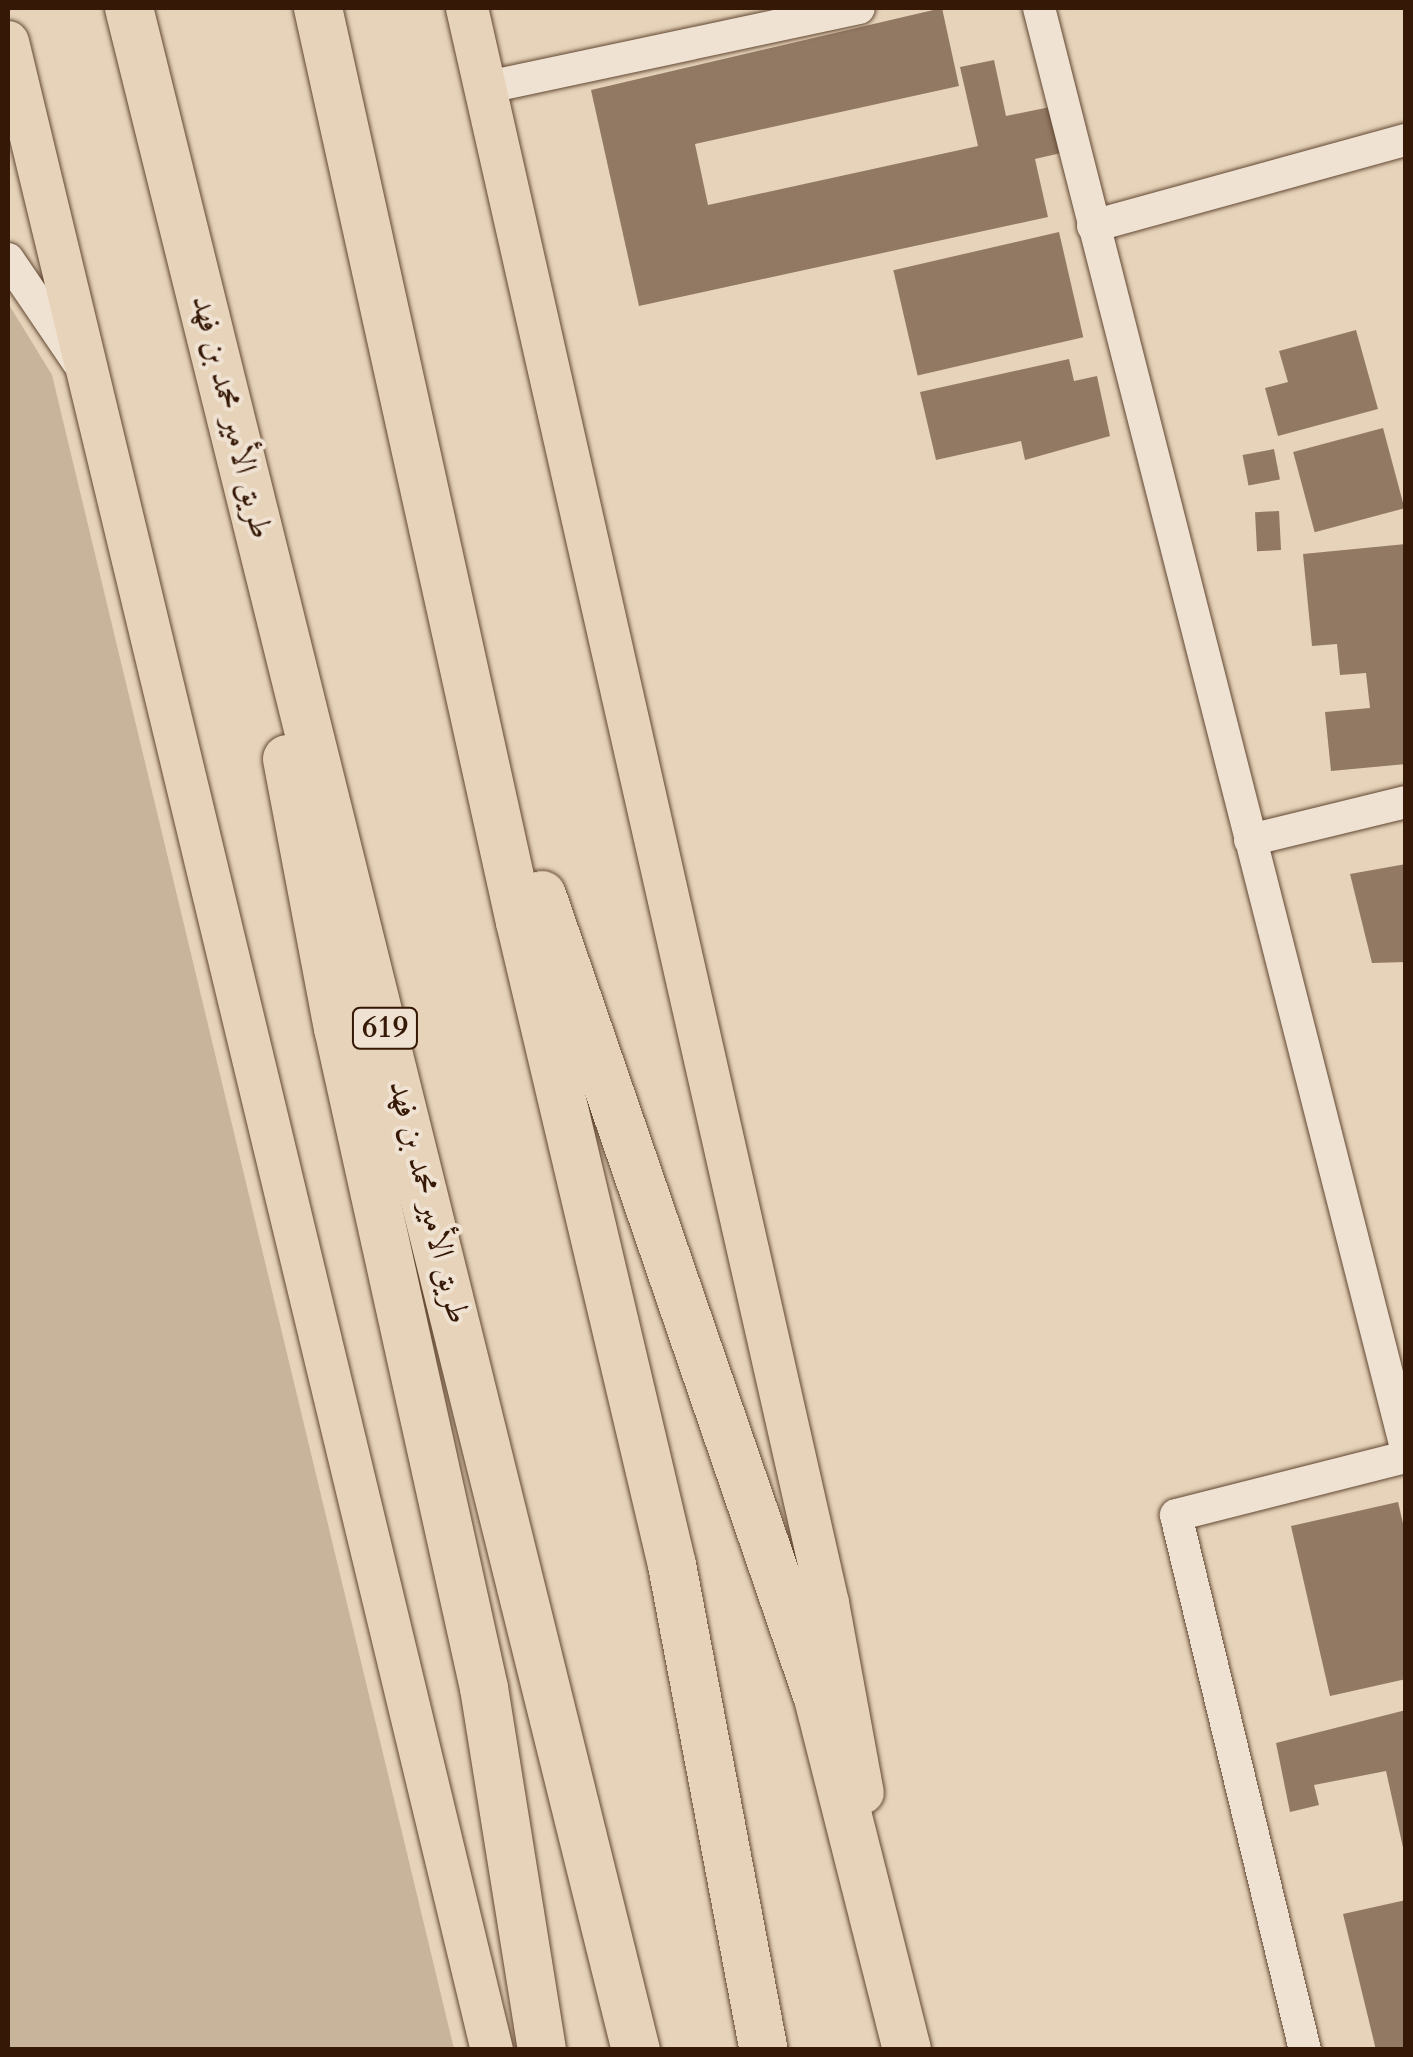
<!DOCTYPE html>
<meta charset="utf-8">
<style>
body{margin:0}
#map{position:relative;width:1413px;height:2057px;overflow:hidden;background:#e6d3b9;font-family:Cardo,Amiri,serif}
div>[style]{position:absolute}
.green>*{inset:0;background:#c8b39b}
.building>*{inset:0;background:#927963;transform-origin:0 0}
.roads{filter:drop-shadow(0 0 2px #624733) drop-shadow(0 0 2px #624733)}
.minor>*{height:32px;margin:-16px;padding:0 16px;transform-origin:16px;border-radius:16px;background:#efe2d2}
.major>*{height:42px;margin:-21px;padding:0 21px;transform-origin:21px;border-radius:21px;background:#e6d3b9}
.highway>*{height:48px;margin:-24px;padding:0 24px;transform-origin:24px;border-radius:24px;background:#e6d3b9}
span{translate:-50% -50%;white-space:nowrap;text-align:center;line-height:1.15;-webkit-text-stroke:8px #efe2d2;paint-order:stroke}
.shield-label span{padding:2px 8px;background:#efe2d2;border:2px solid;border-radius:8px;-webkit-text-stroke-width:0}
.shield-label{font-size:30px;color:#361806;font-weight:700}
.street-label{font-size:32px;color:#361806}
.frame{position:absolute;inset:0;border:10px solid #361806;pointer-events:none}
</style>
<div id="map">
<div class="green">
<i style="clip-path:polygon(8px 303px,52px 375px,454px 2049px,10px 2050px,8px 2044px)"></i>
</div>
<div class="building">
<i style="clip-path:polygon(942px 8px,959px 86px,695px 144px,708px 205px,978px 146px,960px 67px,994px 60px,1006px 116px,1050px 107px,1061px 153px,1035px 159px,1048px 217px,639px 306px,591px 90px)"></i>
<i style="left:1059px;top:232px;width:108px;height:170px;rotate:77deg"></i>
<i style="clip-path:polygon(1356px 330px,1378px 409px,1278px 436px,1265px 388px,1288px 382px,1279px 351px)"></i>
<i style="clip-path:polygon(1069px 359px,1074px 381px,1097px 376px,1110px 436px,1025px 460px,1021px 441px,936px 460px,920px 392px)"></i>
<i style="left:1383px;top:428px;width:83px;height:93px;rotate:75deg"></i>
<i style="left:1274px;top:449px;width:31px;height:32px;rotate:79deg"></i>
<i style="left:1279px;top:511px;width:39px;height:24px;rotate:87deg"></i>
<i style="clip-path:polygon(1406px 544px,1406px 764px,1331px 771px,1325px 712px,1370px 708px,1366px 673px,1340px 675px,1337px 644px,1312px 646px,1303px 554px)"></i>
<i style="clip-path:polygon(1406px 864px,1406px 962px,1372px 963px,1350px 874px)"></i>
<i style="clip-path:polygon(1398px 1502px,1406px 1536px,1406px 1679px,1330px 1696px,1291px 1526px)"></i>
<i style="clip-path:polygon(1406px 1710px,1406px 1861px,1386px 1771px,1314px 1785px,1319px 1805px,1290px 1812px,1276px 1743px)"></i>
<i style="clip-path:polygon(1406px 1900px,1406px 2050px,1376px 2050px,1343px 1914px)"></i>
</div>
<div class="roads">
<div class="minor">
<i style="left:1039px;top:8px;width:1486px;rotate:75.7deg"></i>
<i style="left:488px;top:87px;width:379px;rotate:-12deg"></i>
<i style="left:1093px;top:226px;width:325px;rotate:-15.4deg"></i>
<i style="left:8px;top:259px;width:125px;rotate:55.8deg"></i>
<i style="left:1250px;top:840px;width:161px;rotate:-13.7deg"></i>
<i style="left:1305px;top:2050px;width:550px;rotate:-103.56deg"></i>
<i style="left:1176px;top:1515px;width:237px;rotate:-14.2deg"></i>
</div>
<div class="major">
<i style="left:467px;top:8px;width:1635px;rotate:77.25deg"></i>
<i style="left:828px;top:1603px;width:193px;rotate:79.6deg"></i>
<i style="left:8px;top:42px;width:2066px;rotate:76.45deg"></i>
</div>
<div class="highway">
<i style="left:129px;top:8px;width:2104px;rotate:76.06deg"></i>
<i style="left:318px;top:8px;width:936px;rotate:77.54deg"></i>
<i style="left:520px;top:922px;width:661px;rotate:76.7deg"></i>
<i style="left:672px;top:1565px;width:494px;rotate:79.3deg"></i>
<i style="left:287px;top:759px;width:274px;rotate:79.3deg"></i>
<i style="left:338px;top:1028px;width:676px;rotate:77.53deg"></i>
<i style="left:484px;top:1688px;width:367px;rotate:80.9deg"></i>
<i style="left:542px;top:895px;width:849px;rotate:71.03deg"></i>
<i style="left:818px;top:1698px;width:363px;rotate:75.8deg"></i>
</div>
</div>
<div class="shield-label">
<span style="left:385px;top:1028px">619</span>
</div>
<div class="street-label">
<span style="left:232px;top:417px;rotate:76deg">طريق الأمير محمد بن فهد</span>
<span style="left:429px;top:1202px;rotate:76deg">طريق الأمير محمد بن فهد</span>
</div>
<div class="frame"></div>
</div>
